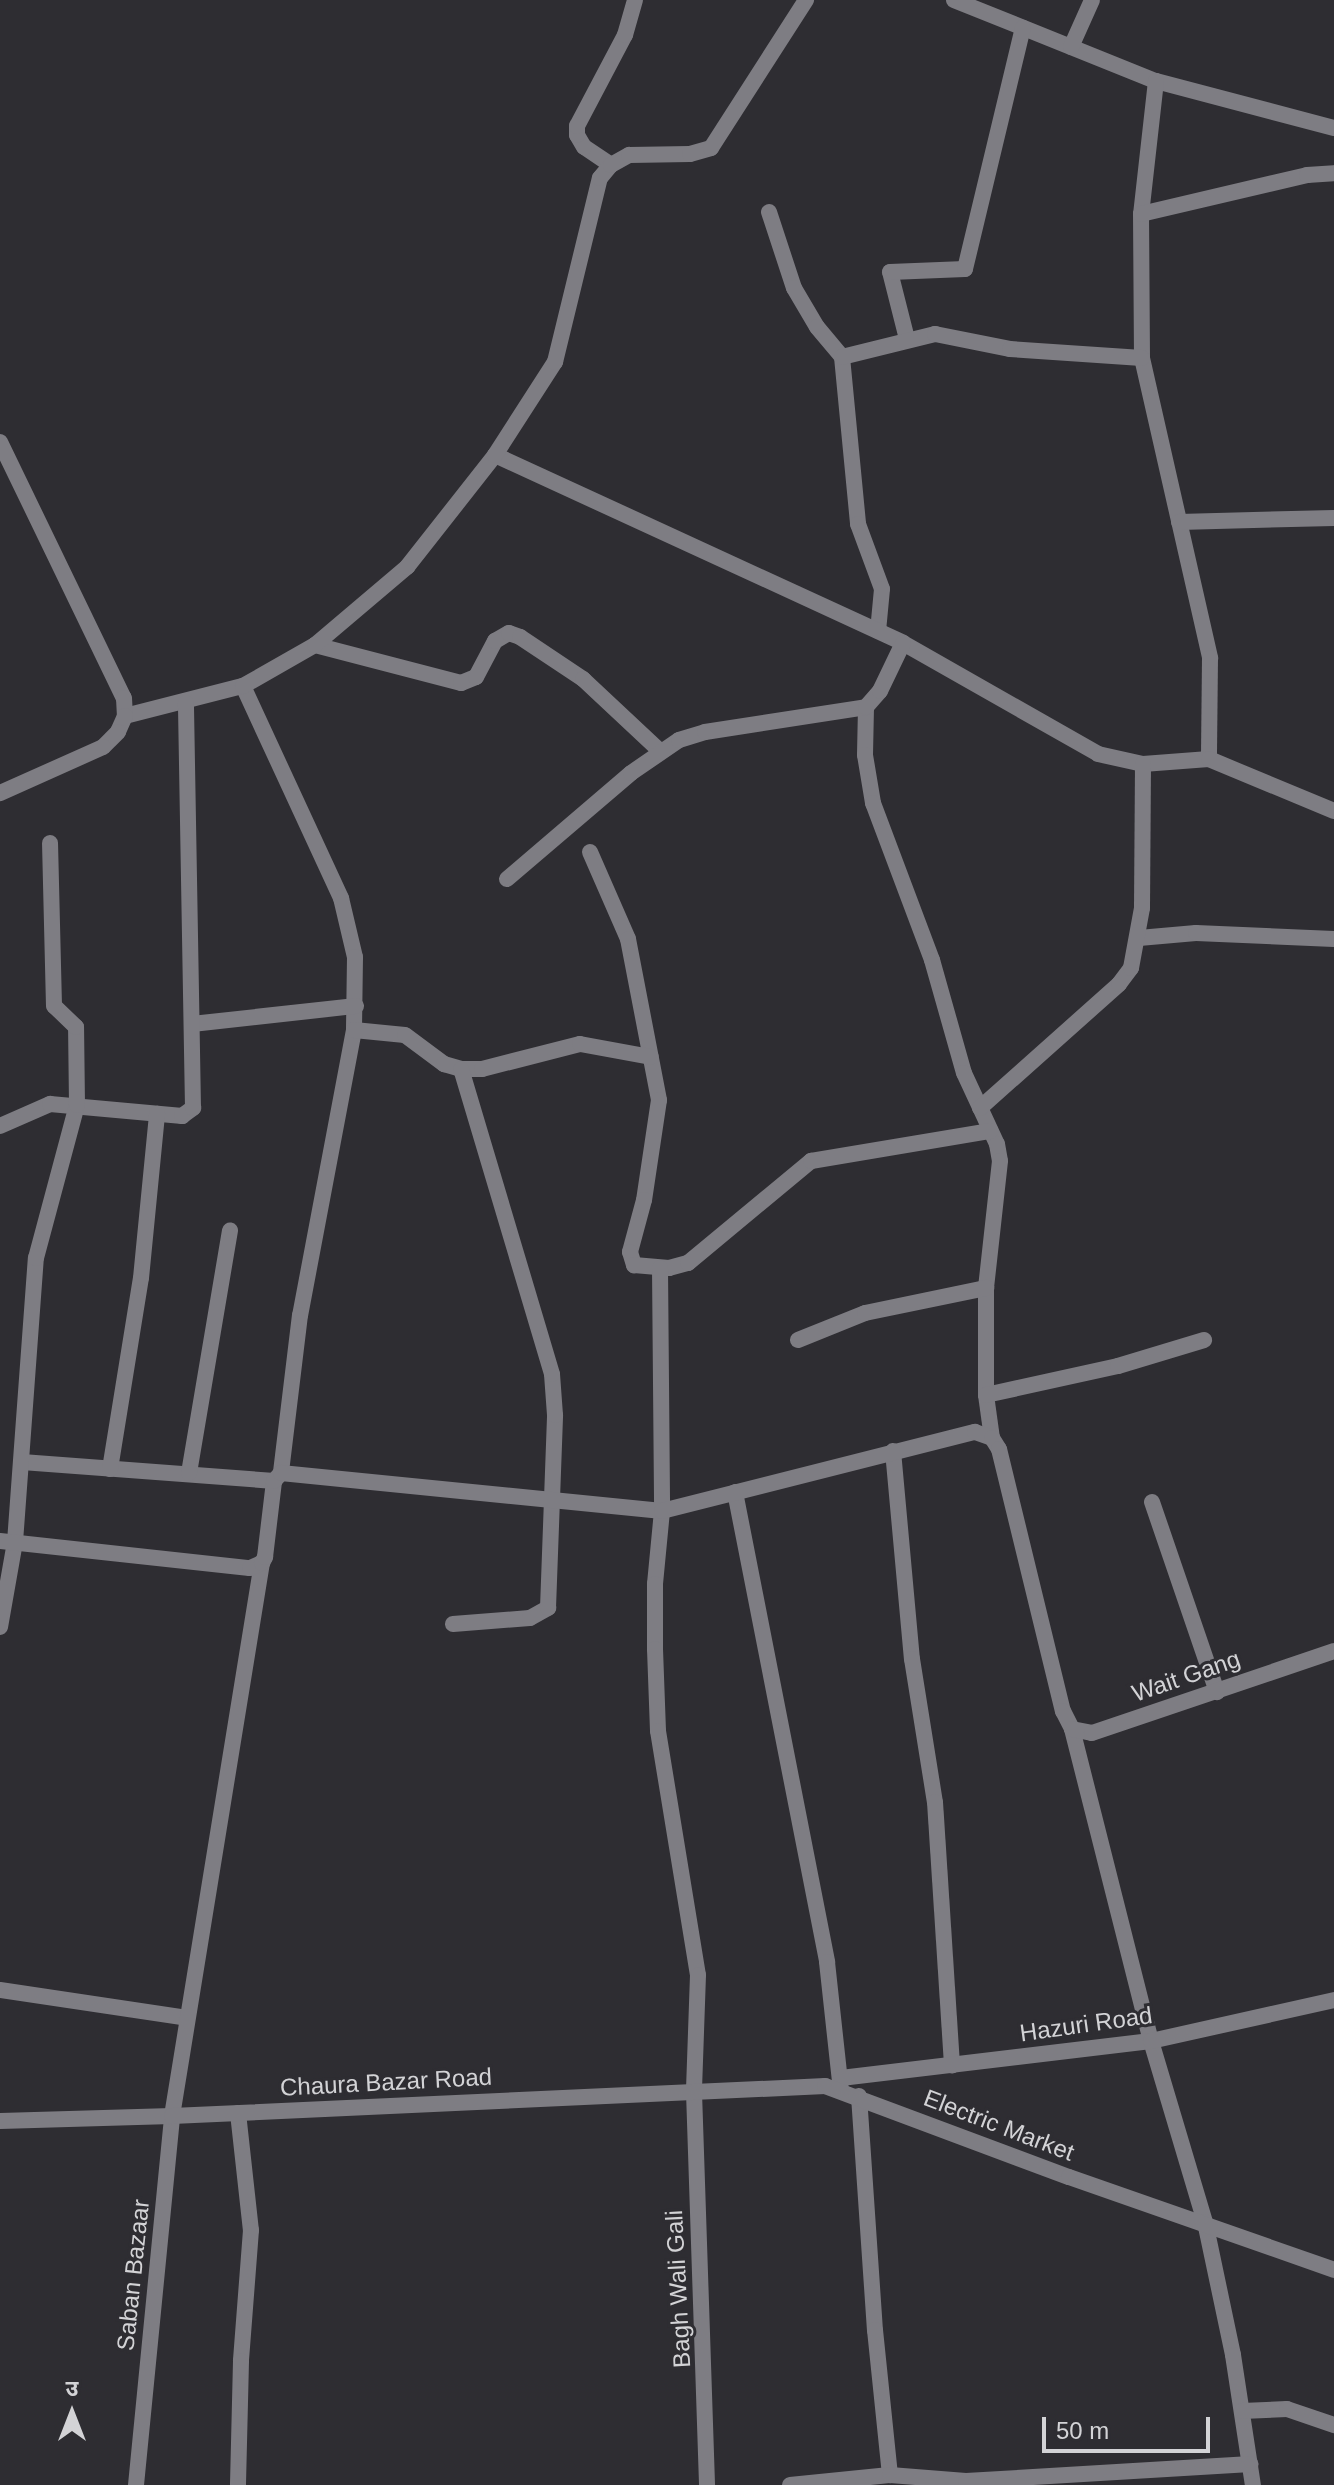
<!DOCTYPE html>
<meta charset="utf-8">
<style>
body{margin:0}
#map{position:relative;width:1334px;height:2485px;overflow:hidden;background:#2e2d32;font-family:Helvetica,"Noto Sans Devanagari",sans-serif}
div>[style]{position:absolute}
.minor>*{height:16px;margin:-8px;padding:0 8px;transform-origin:8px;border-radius:8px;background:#7e7d83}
.tertiary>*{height:16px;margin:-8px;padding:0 8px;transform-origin:8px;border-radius:8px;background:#7e7d83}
span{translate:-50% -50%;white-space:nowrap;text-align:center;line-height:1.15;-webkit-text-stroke:6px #2e2d32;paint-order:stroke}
.street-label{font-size:24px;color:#d3d3d6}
.north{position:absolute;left:32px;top:2373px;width:80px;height:80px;-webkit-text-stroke:6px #2e2d32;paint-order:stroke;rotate:0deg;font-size:22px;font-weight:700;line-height:32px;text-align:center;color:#d3d3d6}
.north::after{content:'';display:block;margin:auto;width:28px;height:36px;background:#d3d3d6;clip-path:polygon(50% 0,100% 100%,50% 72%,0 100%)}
.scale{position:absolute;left:1042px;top:2417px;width:168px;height:36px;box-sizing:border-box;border:4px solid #d3d3d6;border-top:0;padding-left:10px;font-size:24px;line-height:28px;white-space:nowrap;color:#d3d3d6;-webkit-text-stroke:6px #2e2d32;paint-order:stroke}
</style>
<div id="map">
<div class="minor">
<i style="left:954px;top:0;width:218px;rotate:21.9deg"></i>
<i style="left:1156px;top:81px;width:184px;rotate:14.8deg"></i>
<i style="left:1071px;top:47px;width:51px;rotate:-65.9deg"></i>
<i style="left:1156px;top:81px;width:134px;rotate:96.4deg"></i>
<i style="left:1141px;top:214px;width:144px;rotate:89.6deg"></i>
<i style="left:1142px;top:358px;width:308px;rotate:77.2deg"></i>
<i style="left:1210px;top:658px;width:101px;rotate:90.6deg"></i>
<i style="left:611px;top:165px;width:32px;rotate:-146deg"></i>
<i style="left:584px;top:147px;width:14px;rotate:-120deg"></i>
<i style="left:577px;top:135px;width:9px;rotate:-90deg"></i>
<i style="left:577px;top:126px;width:103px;rotate:-62.2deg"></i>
<i style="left:625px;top:35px;width:36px;rotate:-74deg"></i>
<i style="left:769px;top:212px;width:80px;rotate:71.8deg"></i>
<i style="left:794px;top:288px;width:45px;rotate:59.5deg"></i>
<i style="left:817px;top:327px;width:39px;rotate:50deg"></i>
<i style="left:842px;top:357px;width:168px;rotate:84.5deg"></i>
<i style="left:858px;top:524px;width:69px;rotate:69.7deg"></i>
<i style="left:882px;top:589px;width:42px;rotate:95.4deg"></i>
<i style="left:1141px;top:214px;width:171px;rotate:-13.2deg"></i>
<i style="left:1307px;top:175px;width:27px;rotate:-4deg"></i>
<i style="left:907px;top:339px;width:69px;rotate:-104.2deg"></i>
<i style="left:890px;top:272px;width:75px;rotate:-2.3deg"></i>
<i style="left:965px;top:269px;width:248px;rotate:-76.5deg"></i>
<i style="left:842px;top:357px;width:96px;rotate:-13.9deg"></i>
<i style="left:935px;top:334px;width:76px;rotate:11.3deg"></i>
<i style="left:1010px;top:349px;width:132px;rotate:3.9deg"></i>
<i style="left:495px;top:455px;width:449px;rotate:24.7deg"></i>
<i style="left:903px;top:643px;width:224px;rotate:29.6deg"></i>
<i style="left:1098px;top:754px;width:46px;rotate:12.5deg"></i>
<i style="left:1143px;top:764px;width:66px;rotate:-4.3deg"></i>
<i style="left:1209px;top:759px;width:135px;rotate:22.6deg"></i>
<i style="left:1179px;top:522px;width:155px;rotate:-1.5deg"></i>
<i style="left:315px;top:645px;width:151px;rotate:14.6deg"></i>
<i style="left:461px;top:683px;width:16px;rotate:-22deg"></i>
<i style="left:476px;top:677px;width:41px;rotate:-62.2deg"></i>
<i style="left:495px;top:641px;width:16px;rotate:-30deg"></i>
<i style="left:509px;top:633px;width:12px;rotate:20deg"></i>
<i style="left:520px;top:637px;width:76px;rotate:33.7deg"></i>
<i style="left:583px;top:679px;width:105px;rotate:43.1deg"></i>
<i style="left:243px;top:686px;width:234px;rotate:65.2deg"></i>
<i style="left:341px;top:898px;width:61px;rotate:76.7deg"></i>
<i style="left:355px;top:957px;width:73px;rotate:90.8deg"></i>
<i style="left:354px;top:1030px;width:290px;rotate:100.7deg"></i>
<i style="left:300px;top:1315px;width:159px;rotate:96.9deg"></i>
<i style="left:866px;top:707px;width:48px;rotate:91.2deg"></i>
<i style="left:865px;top:755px;width:49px;rotate:80.5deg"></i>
<i style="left:873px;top:803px;width:168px;rotate:69.4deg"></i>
<i style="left:932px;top:960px;width:117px;rotate:74.2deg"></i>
<i style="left:964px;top:1073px;width:78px;rotate:65.1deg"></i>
<i style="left:997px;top:1144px;width:17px;rotate:80deg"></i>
<i style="left:1000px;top:1161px;width:128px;rotate:96.3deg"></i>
<i style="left:986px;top:1288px;width:107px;rotate:90deg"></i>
<i style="left:986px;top:1395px;width:43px;rotate:82.1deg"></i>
<i style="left:125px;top:716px;width:122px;rotate:-14.3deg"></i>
<i style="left:243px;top:686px;width:83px;rotate:-29.7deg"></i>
<i style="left:315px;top:645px;width:121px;rotate:-40.3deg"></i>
<i style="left:407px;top:567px;width:142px;rotate:-51.8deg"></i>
<i style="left:495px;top:455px;width:111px;rotate:-57.2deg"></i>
<i style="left:555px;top:362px;width:189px;rotate:-76.3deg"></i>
<i style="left:600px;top:178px;width:17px;rotate:-50deg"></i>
<i style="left:611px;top:165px;width:21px;rotate:-29deg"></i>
<i style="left:629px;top:155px;width:61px;rotate:-0.9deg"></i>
<i style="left:690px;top:154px;width:22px;rotate:-16deg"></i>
<i style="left:711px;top:148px;width:176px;rotate:-57.3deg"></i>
<i style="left:590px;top:852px;width:95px;rotate:66.4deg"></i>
<i style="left:628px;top:939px;width:164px;rotate:79.1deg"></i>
<i style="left:659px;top:1100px;width:101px;rotate:98.5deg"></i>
<i style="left:644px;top:1200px;width:54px;rotate:105.1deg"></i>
<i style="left:630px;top:1252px;width:14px;rotate:73deg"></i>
<i style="left:634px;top:1265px;width:35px;rotate:5deg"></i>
<i style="left:669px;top:1268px;width:20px;rotate:-15deg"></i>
<i style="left:688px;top:1263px;width:160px;rotate:-39.7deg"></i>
<i style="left:811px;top:1161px;width:182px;rotate:-9.5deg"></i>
<i style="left:507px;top:879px;width:163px;rotate:-40.5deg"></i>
<i style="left:631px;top:773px;width:58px;rotate:-34.5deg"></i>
<i style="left:679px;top:740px;width:27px;rotate:-17deg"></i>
<i style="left:705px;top:732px;width:163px;rotate:-8.8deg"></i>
<i style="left:866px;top:707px;width:21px;rotate:-49deg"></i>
<i style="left:880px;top:691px;width:53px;rotate:-64.4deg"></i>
<i style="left:1139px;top:938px;width:57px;rotate:-5deg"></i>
<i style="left:1196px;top:933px;width:138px;rotate:2.5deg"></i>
<i style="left:192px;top:1024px;width:165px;rotate:-6.3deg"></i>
<i style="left:354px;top:1030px;width:51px;rotate:5.6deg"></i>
<i style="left:405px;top:1035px;width:49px;rotate:36.6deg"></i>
<i style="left:444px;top:1064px;width:18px;rotate:16deg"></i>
<i style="left:461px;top:1069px;width:21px"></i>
<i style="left:482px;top:1069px;width:101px;rotate:-14.3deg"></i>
<i style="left:580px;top:1044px;width:72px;rotate:10.4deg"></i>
<i style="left:980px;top:1108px;width:186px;rotate:-41.7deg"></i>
<i style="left:1119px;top:984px;width:20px;rotate:-53deg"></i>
<i style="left:1131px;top:968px;width:61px;rotate:-79.6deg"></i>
<i style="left:1142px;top:908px;width:144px;rotate:-89.6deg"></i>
<i style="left:0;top:1126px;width:55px;rotate:-23.7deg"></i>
<i style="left:50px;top:1104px;width:133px;rotate:5.2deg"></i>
<i style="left:182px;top:1116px;width:14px;rotate:-36deg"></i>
<i style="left:193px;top:1108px;width:405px;rotate:-91deg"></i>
<i style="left:660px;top:1268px;width:243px;rotate:89.5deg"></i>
<i style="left:662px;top:1511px;width:73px;rotate:95.5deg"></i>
<i style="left:655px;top:1584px;width:65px;rotate:90deg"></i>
<i style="left:655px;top:1649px;width:82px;rotate:87.9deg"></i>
<i style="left:658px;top:1731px;width:247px;rotate:80.7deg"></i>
<i style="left:698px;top:1975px;width:117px;rotate:92deg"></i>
<i style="left:694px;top:2092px;width:393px;rotate:88.1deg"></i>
<i style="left:798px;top:1340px;width:72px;rotate:-21.9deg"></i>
<i style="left:865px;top:1313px;width:124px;rotate:-11.7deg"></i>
<i style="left:986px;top:1395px;width:135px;rotate:-12.4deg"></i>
<i style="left:1118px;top:1366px;width:90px;rotate:-16.8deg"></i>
<i style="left:893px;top:1451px;width:209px;rotate:84.8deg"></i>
<i style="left:912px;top:1659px;width:145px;rotate:80.9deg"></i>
<i style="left:935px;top:1802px;width:264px;rotate:86.3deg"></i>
<i style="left:22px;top:1462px;width:253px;rotate:4.3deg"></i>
<i style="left:110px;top:1469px;width:193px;rotate:-80.8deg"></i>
<i style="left:141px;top:1278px;width:165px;rotate:-84.4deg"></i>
<i style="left:189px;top:1473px;width:246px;rotate:-80.4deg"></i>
<i style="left:735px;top:1492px;width:479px;rotate:78.9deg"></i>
<i style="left:827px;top:1962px;width:129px;rotate:83.8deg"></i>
<i style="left:1152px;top:1502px;width:201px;rotate:71.1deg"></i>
<i style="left:453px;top:1624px;width:77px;rotate:-4.5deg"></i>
<i style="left:530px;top:1618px;width:21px;rotate:-29deg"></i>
<i style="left:548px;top:1608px;width:193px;rotate:-87.9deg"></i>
<i style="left:555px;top:1415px;width:41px;rotate:-94.2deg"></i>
<i style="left:552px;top:1374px;width:318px;rotate:-106.6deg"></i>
<i style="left:0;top:1627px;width:86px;rotate:-80deg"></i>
<i style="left:15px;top:1542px;width:285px;rotate:-85.8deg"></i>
<i style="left:36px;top:1258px;width:158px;rotate:-75deg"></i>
<i style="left:77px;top:1105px;width:78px;rotate:-90.7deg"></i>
<i style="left:76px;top:1027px;width:30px;rotate:-136deg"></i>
<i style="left:54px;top:1006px;width:163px;rotate:-91.4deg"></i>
<i style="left:1072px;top:1729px;width:322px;rotate:75.8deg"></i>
<i style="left:1151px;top:2041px;width:189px;rotate:73.4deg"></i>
<i style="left:1205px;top:2222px;width:136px;rotate:78.1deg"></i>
<i style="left:1233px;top:2355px;width:132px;rotate:81.3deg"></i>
<i style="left:0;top:1990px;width:189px;rotate:8.5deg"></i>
<i style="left:841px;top:2078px;width:312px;rotate:-6.8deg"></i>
<i style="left:1151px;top:2041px;width:188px;rotate:-12.6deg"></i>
<i style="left:859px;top:2096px;width:235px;rotate:86.1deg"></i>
<i style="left:875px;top:2330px;width:146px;rotate:84.1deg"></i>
<i style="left:238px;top:2113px;width:118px;rotate:83.7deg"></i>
<i style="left:251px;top:2230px;width:131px;rotate:94.4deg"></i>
<i style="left:241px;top:2361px;width:124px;rotate:91.4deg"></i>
<i style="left:1242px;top:2411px;width:45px;rotate:-2.5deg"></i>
<i style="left:1287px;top:2409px;width:50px;rotate:18.8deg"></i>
<i style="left:136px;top:2485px;width:371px;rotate:-84.4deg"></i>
<i style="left:172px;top:2116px;width:560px;rotate:-80.76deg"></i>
<i style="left:790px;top:2485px;width:100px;rotate:-5.7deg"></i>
<i style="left:890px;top:2475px;width:76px;rotate:4.5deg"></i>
<i style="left:966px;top:2481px;width:285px;rotate:-3.4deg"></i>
</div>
<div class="tertiary">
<i style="left:0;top:442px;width:284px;rotate:64.2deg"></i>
<i style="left:124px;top:698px;width:18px;rotate:87deg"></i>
<i style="left:125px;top:716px;width:17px;rotate:114deg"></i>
<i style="left:118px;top:732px;width:21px;rotate:135deg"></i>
<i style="left:103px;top:747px;width:113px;rotate:155.9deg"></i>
<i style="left:0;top:1541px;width:251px;rotate:6.2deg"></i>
<i style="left:250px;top:1568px;width:13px;rotate:-23deg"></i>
<i style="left:262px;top:1563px;width:7px;rotate:-63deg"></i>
<i style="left:265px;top:1557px;width:77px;rotate:-83.2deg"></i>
<i style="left:274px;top:1481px;width:11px;rotate:-49deg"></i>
<i style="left:281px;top:1473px;width:383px;rotate:5.7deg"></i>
<i style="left:662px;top:1511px;width:323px;rotate:-14.2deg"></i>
<i style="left:975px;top:1432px;width:18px;rotate:19deg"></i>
<i style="left:992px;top:1438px;width:13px;rotate:58deg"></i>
<i style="left:999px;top:1449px;width:270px;rotate:76.3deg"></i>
<i style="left:1063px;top:1711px;width:20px;rotate:63deg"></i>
<i style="left:1072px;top:1729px;width:20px;rotate:11deg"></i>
<i style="left:1092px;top:1733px;width:256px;rotate:-18.7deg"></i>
<i style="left:0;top:2121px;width:172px;rotate:-1.7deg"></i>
<i style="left:172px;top:2116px;width:654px;rotate:-2.63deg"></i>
<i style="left:825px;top:2086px;width:260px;rotate:20.5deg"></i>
<i style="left:1069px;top:2177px;width:281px;rotate:19.3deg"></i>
</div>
<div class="street-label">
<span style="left:1186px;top:1676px;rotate:-19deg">Wait Gang</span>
<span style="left:1086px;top:2024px;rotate:-8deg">Hazuri Road</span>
<span style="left:386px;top:2082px;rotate:-3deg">Chaura Bazar Road</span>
<span style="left:999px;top:2125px;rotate:21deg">Electric Market</span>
<span style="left:133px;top:2275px;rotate:-84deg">Saban Bazaar</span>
<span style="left:678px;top:2289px;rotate:-93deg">Bagh Wali Gali</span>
</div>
<div class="north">उ</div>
<div class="scale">50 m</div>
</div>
